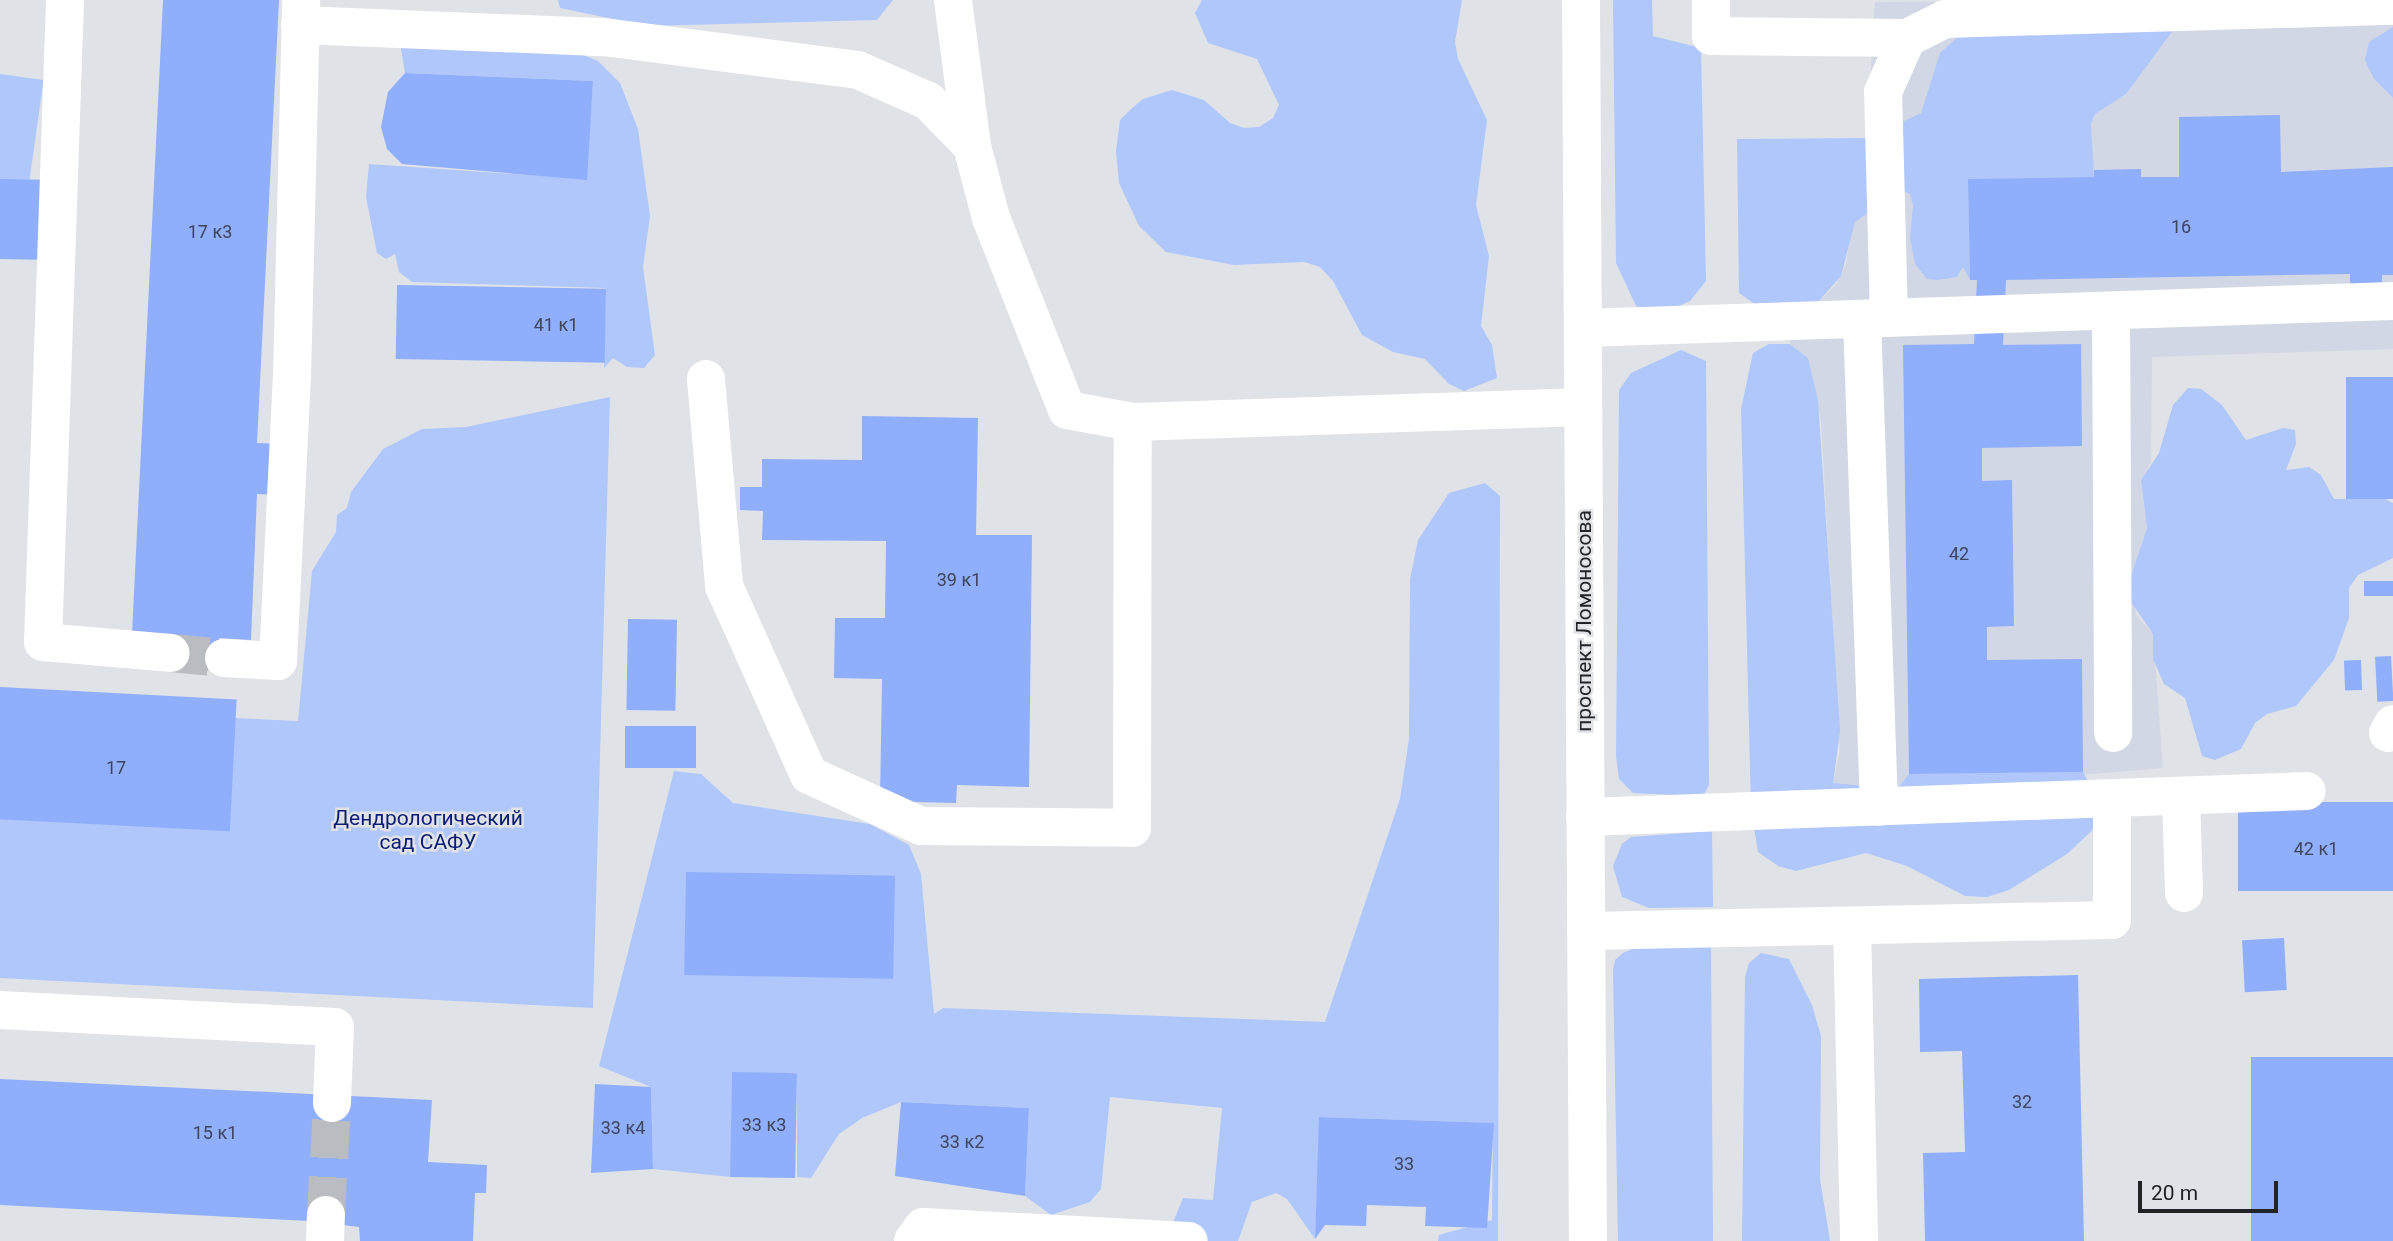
<!DOCTYPE html>
<meta charset="utf-8">
<style>
body{margin:0}
#map{position:relative;width:2393px;height:1241px;overflow:hidden;background:#dfe2e7;font-family:Roboto,sans-serif}
div>[style]{position:absolute}
.built>*{inset:0;background:#d1d7e4}
.green>*{inset:0;background:#b0c7fb;transform-origin:0 0}
.building>*{inset:0;background:#8faefb;transform-origin:0 0}
.minor-tunnel>*{height:38px;margin-top:-19px;transform-origin:0;background:repeating-linear-gradient(90deg,#b9bcc0 0 38px,transparent 0 57px)}
.minor>*{height:38px;margin:-19px;padding:0 19px;transform-origin:19px;border-radius:19px;background:#fff}
.major>*{height:38px;margin:-19px;padding:0 19px;transform-origin:19px;border-radius:19px;background:#fff}
span{translate:-50% -50%;white-space:nowrap;text-align:center;line-height:1.15;-webkit-text-stroke:5px #dfe2e7;paint-order:stroke}
.number-label{font-size:18px;color:#3d465a}
.number-label span{-webkit-text-stroke-width:0}
.street-label{font-size:21px;color:#222325}
.park-label{font-size:21px;color:#0c1d73}
.scale{position:absolute;left:2138px;top:1181px;width:140px;height:32px;box-sizing:border-box;border:4px solid #222325;border-top:0;padding-left:9px;font-size:21px;line-height:24px;white-space:nowrap;color:#222325;-webkit-text-stroke:5px #dfe2e7;paint-order:stroke}
</style>
<div id="map">
<div class="built">
<i style="clip-path:polygon(2393px 0,2393px 349px,2152px 357px,2151px 462px,2141px 481px,2147px 528px,2130px 580px,2136px 615px,2153px 634px,2163px 768px,1877px 792px,1833px 783px,1840px 751px,1821px 421px,1808px 358px,1790px 344px,1787px 307px,1817px 303px,1835px 286px,1846px 264px,1867px 138px,1875px 2px)"></i>
</div>
<div class="green">
<i style="clip-path:polygon(558px 0,893px 0,877px 20px,647px 26px,560px 8px)"></i>
<i style="clip-path:polygon(1202px 0,1462px 0,1455px 42px,1458px 59px,1487px 120px,1476px 205px,1489px 256px,1481px 326px,1492px 345px,1497px 378px,1464px 391px,1449px 384px,1425px 359px,1393px 352px,1362px 335px,1333px 281px,1320px 267px,1304px 262px,1234px 265px,1166px 252px,1139px 226px,1119px 183px,1116px 151px,1120px 120px,1131px 109px,1143px 99px,1172px 90px,1204px 100px,1230px 123px,1244px 128px,1259px 127px,1273px 118px,1279px 105px,1257px 59px,1208px 43px,1195px 13px)"></i>
<i style="clip-path:polygon(1613px 0,1652px 0,1653px 36px,1701px 48px,1706px 281px,1690px 301px,1674px 308px,1645px 310px,1636px 306px,1616px 263px)"></i>
<i style="clip-path:polygon(2180px 21px,2126px 94px,2095px 114px,2091px 124px,2094px 177px,1968px 179px,1970px 280px,1963px 267px,1957px 277px,1937px 280px,1927px 279px,1915px 264px,1910px 237px,1913px 205px,1910px 194px,1900px 190px,1855px 222px,1841px 276px,1817px 303px,1756px 305px,1739px 293px,1737px 139px,1867px 138px,1913px 117px,1921px 113px,1940px 53px,1960px 35px)"></i>
<i style="clip-path:polygon(2393px 27px,2393px 98px,2374px 79px,2365px 60px,2369px 42px)"></i>
<i style="clip-path:polygon(400px 43px,584px 55px,598px 61px,620px 83px,638px 129px,650px 216px,643px 267px,655px 355px,644px 368px,627px 367px,613px 358px,604px 368px,606px 288px,412px 282px,399px 272px,395px 254px,386px 259px,377px 253px,366px 197px,369px 164px,586px 179px,593px 81px,405px 73px)"></i>
<i style="left:0;top:74px;width:44px;height:105px;rotate:8deg"></i>
<i style="clip-path:polygon(1769px 344px,1790px 344px,1808px 358px,1818px 400px,1840px 731px,1833px 783px,1897px 789px,1909px 774px,2083px 772px,2103px 809px,2100px 823px,2067px 854px,2009px 890px,1987px 897px,1965px 896px,1907px 866px,1866px 853px,1796px 871px,1778px 866px,1758px 852px,1751px 808px,1741px 409px,1753px 353px)"></i>
<i style="clip-path:polygon(1681px 350px,1706px 361px,1709px 785px,1705px 793px,1696px 796px,1633px 793px,1619px 779px,1616px 756px,1619px 390px,1631px 373px)"></i>
<i style="clip-path:polygon(2188px 388px,2201px 389px,2222px 405px,2246px 440px,2283px 428px,2295px 430px,2296px 444px,2286px 470px,2309px 467px,2321px 475px,2334px 499px,2384px 498px,2393px 503px,2393px 558px,2358px 575px,2349px 588px,2349px 618px,2334px 660px,2296px 706px,2267px 714px,2255px 723px,2241px 749px,2215px 760px,2202px 756px,2185px 698px,2164px 684px,2153px 659px,2153px 634px,2131px 602px,2130px 579px,2147px 528px,2141px 480px,2159px 453px,2173px 405px)"></i>
<i style="clip-path:polygon(610px 397px,593px 1008px,0 978px,0 819px,234px 718px,298px 721px,312px 571px,336px 532px,337px 515px,347px 508px,351px 492px,383px 449px,422px 429px,466px 427px)"></i>
<i style="clip-path:polygon(1485px 483px,1500px 496px,1498px 1241px,1438px 1241px,1439px 1235px,1492px 1220px,1493px 1123px,1320px 1117px,1315px 1239px,1287px 1199px,1276px 1193px,1252px 1202px,1238px 1241px,1173px 1241px,1170px 1230px,1183px 1198px,1213px 1200px,1222px 1108px,1110px 1097px,1101px 1189px,1090px 1202px,1051px 1215px,1025px 1196px,1029px 1108px,901px 1102px,862px 1118px,839px 1134px,811px 1178px,797px 1177px,797px 1073px,732px 1073px,731px 1177px,653px 1169px,651px 1087px,599px 1066px,674px 771px,701px 774px,733px 803px,870px 824px,909px 845px,921px 874px,934px 1014px,943px 1008px,1325px 1022px,1400px 799px,1409px 739px,1410px 579px,1418px 540px,1449px 493px)"></i>
<i style="clip-path:polygon(1712px 831px,1713px 907px,1649px 908px,1622px 897px,1613px 866px,1622px 844px,1631px 837px)"></i>
<i style="clip-path:polygon(1643px 944px,1711px 945px,1713px 1241px,1618px 1241px,1613px 970px,1615px 960px,1623px 953px)"></i>
<i style="clip-path:polygon(1761px 953px,1789px 959px,1812px 1005px,1821px 1036px,1820px 1179px,1830px 1241px,1742px 1241px,1745px 977px,1749px 963px)"></i>
</div>
<div class="building">
<i style="clip-path:polygon(163px 0,279px 0,257px 443px,282px 444px,279px 495px,257px 494px,251px 640px,219px 638px,219px 655px,189px 654px,191px 636px,132px 634px)"></i>
<i style="clip-path:polygon(405px 73px,593px 81px,587px 180px,402px 164px,387px 149px,381px 127px,388px 92px)"></i>
<i style="clip-path:polygon(2280px 115px,2281px 172px,2393px 167px,2393px 275px,2382px 275px,2382px 290px,2350px 290px,2350px 274px,2006px 280px,2003px 345px,2081px 344px,2082px 446px,1982px 448px,1982px 481px,2012px 480px,2014px 626px,1987px 627px,1987px 660px,2082px 659px,2083px 772px,1909px 774px,1903px 345px,1974px 344px,1977px 280px,1970px 280px,1968px 179px,2094px 177px,2094px 170px,2141px 169px,2141px 177px,2179px 177px,2179px 117px)"></i>
<i style="left:0;top:179px;width:42px;height:80px;rotate:1deg"></i>
<i style="left:397px;top:285px;width:209px;height:74px;rotate:1deg"></i>
<i style="left:2393px;top:377px;width:122px;height:47px;rotate:90deg"></i>
<i style="clip-path:polygon(862px 416px,978px 418px,976px 535px,1032px 535px,1029px 787px,957px 785px,956px 803px,880px 801px,882px 679px,834px 678px,835px 618px,885px 618px,886px 541px,762px 540px,763px 511px,740px 510px,740px 487px,762px 487px,762px 459px,862px 460px)"></i>
<i style="left:2393px;top:581px;width:15px;height:29px;rotate:90deg"></i>
<i style="left:628px;top:619px;width:49px;height:91px;rotate:1deg"></i>
<i style="left:2391px;top:656px;width:45px;height:16px;rotate:87deg"></i>
<i style="left:2361px;top:660px;width:30px;height:17px;rotate:88deg"></i>
<i style="left:0;top:687px;width:237px;height:132px;rotate:3deg"></i>
<i style="left:625px;top:726px;width:71px;height:42px"></i>
<i style="left:2393px;top:802px;width:89px;height:155px;rotate:90deg"></i>
<i style="left:686px;top:872px;width:209px;height:103px;rotate:1deg"></i>
<i style="left:2284px;top:938px;width:52px;height:42px;rotate:87deg"></i>
<i style="clip-path:polygon(2078px 975px,2084px 1241px,1925px 1241px,1923px 1153px,1965px 1152px,1962px 1051px,1920px 1052px,1919px 979px)"></i>
<i style="left:2393px;top:1057px;width:184px;height:142px;rotate:90deg"></i>
<i style="left:732px;top:1072px;width:65px;height:105px;rotate:1deg"></i>
<i style="clip-path:polygon(0 1079px,432px 1100px,428px 1162px,487px 1165px,486px 1193px,475px 1193px,473px 1241px,360px 1241px,359px 1227px,309px 1221px,0 1205px)"></i>
<i style="clip-path:polygon(595px 1084px,651px 1087px,653px 1169px,591px 1173px)"></i>
<i style="clip-path:polygon(901px 1102px,1029px 1108px,1025px 1196px,895px 1176px)"></i>
<i style="clip-path:polygon(1319px 1117px,1494px 1123px,1487px 1228px,1425px 1226px,1426px 1207px,1367px 1205px,1366px 1226px,1325px 1225px,1315px 1239px)"></i>
</div>
<div class="minor-tunnel">
<i style="left:171px;top:653px;width:53px;rotate:5.4deg"></i>
<i style="left:326px;top:1215px;width:112px;rotate:-86.9deg"></i>
</div>
<div class="minor">
<i style="left:65px;top:0;width:642px;rotate:91.96deg"></i>
<i style="left:43px;top:642px;width:128px;rotate:4.9deg"></i>
<i style="left:953px;top:0;width:147px;rotate:82.6deg"></i>
<i style="left:1711px;top:0;width:36px;rotate:90deg"></i>
<i style="left:1711px;top:36px;width:196px;rotate:0.6deg"></i>
<i style="left:300px;top:25px;width:304px;rotate:2.3deg"></i>
<i style="left:604px;top:37px;width:256px;rotate:7.4deg"></i>
<i style="left:858px;top:70px;width:77px;rotate:23.9deg"></i>
<i style="left:928px;top:101px;width:63px;rotate:45.6deg"></i>
<i style="left:972px;top:146px;width:74px;rotate:75.2deg"></i>
<i style="left:991px;top:218px;width:206px;rotate:68.4deg"></i>
<i style="left:1067px;top:410px;width:67px;rotate:10.3deg"></i>
<i style="left:1133px;top:422px;width:450px;rotate:-1.9deg"></i>
<i style="left:2111px;top:311px;width:422px;rotate:89.7deg"></i>
<i style="left:1889px;top:318px;width:226px;rotate:-91.5deg"></i>
<i style="left:1883px;top:92px;width:59px;rotate:-66deg"></i>
<i style="left:1907px;top:38px;width:42px;rotate:-26.6deg"></i>
<i style="left:1945px;top:19px;width:448px;rotate:-1.7deg"></i>
<i style="left:1862px;top:319px;width:488px;rotate:88deg"></i>
<i style="left:1583px;top:328px;width:810px;rotate:-1.91deg"></i>
<i style="left:706px;top:379px;width:208px;rotate:85deg"></i>
<i style="left:724px;top:586px;width:207px;rotate:65.8deg"></i>
<i style="left:809px;top:775px;width:123px;rotate:24.5deg"></i>
<i style="left:921px;top:826px;width:211px;rotate:0.5deg"></i>
<i style="left:1132px;top:828px;width:406px;rotate:-89.9deg"></i>
<i style="left:224px;top:658px;width:54px;rotate:3.2deg"></i>
<i style="left:278px;top:661px;width:284px;rotate:-87.2deg"></i>
<i style="left:292px;top:377px;width:377px;rotate:-88.6deg"></i>
<i style="left:2388px;top:733px;width:10px;rotate:-61deg"></i>
<i style="left:2181px;top:796px;width:97px;rotate:88.2deg"></i>
<i style="left:1585px;top:817px;width:722px;rotate:-2.06deg"></i>
<i style="left:1852px;top:926px;width:315px;rotate:88.7deg"></i>
<i style="left:1586px;top:931px;width:526px;rotate:-1.2deg"></i>
<i style="left:2112px;top:920px;width:121px;rotate:-90deg"></i>
<i style="left:0;top:1010px;width:335px;rotate:2.9deg"></i>
<i style="left:335px;top:1027px;width:76px;rotate:92.3deg"></i>
<i style="left:325px;top:1241px;width:26px;rotate:-88deg"></i>
<i style="left:913px;top:1241px;width:17px;rotate:-54deg"></i>
<i style="left:923px;top:1227px;width:266px;rotate:3deg"></i>
</div>
<div class="major">
<i style="left:1581px;top:0;width:1241px;rotate:89.68deg"></i>
</div>
<div class="number-label">
<span style="left:2181px;top:227px">16</span>
<span style="left:210px;top:232px">17 к3</span>
<span style="left:556px;top:325px">41 к1</span>
<span style="left:1959px;top:554px">42</span>
<span style="left:959px;top:580px">39 к1</span>
<span style="left:116px;top:768px">17</span>
<span style="left:2316px;top:849px">42 к1</span>
<span style="left:2022px;top:1102px">32</span>
<span style="left:764px;top:1125px">33 к3</span>
<span style="left:623px;top:1128px">33 к4</span>
<span style="left:215px;top:1133px">15 к1</span>
<span style="left:962px;top:1142px">33 к2</span>
<span style="left:1404px;top:1164px">33</span>
</div>
<div class="street-label">
<span style="left:1584px;top:621px;rotate:-90deg">проспект Ломоносова</span>
</div>
<div class="park-label">
<span style="left:428px;top:830px">Дендрологический<br>сад САФУ</span>
</div>
<div class="scale">20 m</div>
</div>
